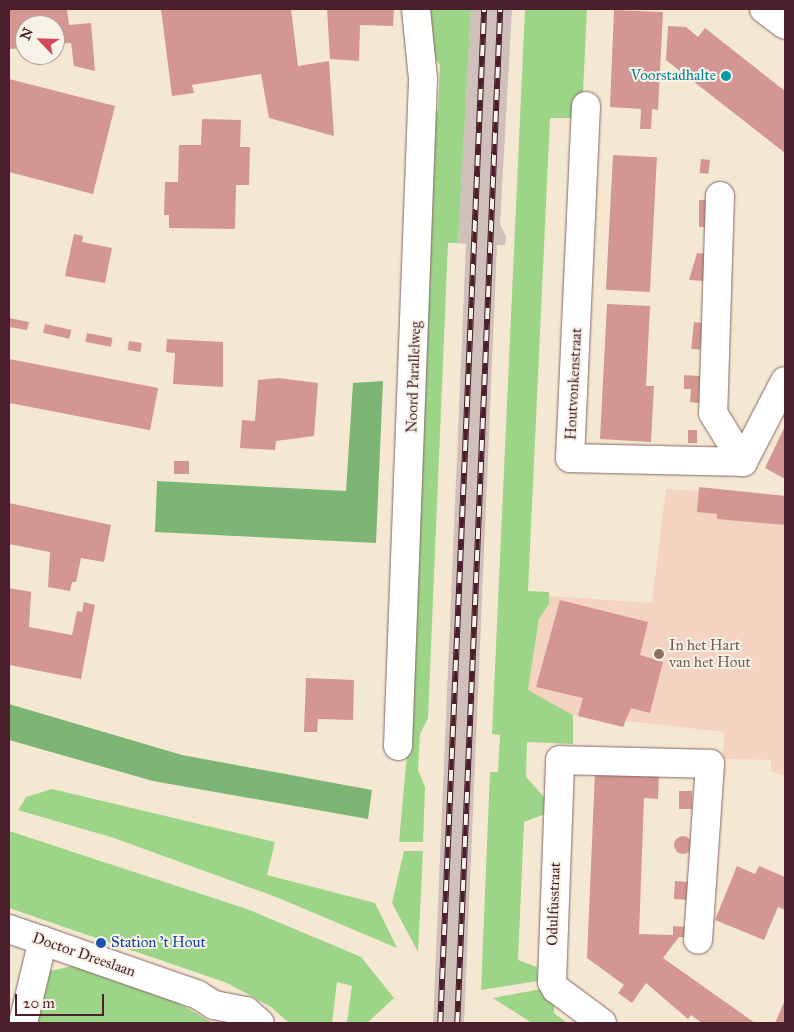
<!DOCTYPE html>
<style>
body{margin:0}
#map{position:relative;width:794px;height:1032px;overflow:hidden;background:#f4e8d3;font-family:"IM FELL Great Primer",serif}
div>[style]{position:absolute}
.built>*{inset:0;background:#f4d3c0}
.industrial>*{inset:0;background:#d0c0bc}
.green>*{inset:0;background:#9cd587}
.forest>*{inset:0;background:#7db674}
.building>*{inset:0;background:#d39693;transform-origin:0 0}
.round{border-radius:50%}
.roads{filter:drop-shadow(0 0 1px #866566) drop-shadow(0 0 1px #866566)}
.minor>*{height:28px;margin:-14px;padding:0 14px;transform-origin:14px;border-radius:14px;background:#fff}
.rail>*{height:5.5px;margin-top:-2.75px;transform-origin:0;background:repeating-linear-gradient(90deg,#f7f3e8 0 11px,#4a1f2b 0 22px);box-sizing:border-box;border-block:1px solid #4a1f2b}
.dots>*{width:14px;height:14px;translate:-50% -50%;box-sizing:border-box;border:2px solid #f7f3e8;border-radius:50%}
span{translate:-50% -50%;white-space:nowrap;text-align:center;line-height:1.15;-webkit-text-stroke:4px #f7f3e8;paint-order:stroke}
.culture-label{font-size:15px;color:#0d838f}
.right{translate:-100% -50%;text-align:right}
.street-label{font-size:15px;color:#4a1f2b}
.education-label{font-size:15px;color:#785e54}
.left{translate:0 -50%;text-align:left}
.transit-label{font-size:15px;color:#164399}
.frame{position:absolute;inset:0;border:10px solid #4a1f2b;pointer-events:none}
.north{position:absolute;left:15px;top:15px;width:50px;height:50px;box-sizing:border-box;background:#f7f3e8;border:1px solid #b29e9c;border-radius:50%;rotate:294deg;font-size:14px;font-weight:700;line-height:20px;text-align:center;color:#4a1f2b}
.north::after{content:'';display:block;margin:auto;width:18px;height:22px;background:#d1495b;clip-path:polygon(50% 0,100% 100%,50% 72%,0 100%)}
.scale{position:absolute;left:15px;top:994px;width:89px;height:22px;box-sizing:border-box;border:2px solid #4a1f2b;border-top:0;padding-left:6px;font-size:15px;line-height:18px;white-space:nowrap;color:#4a1f2b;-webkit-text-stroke:4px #f7f3e8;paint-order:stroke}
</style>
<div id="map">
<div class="built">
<i style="clip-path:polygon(666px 489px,785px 497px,785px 776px,771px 771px,771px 760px,723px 759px,724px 732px,573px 715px,528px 690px,539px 619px,549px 596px,652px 603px)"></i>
</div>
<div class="industrial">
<i style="clip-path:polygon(471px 9px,512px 9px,500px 224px,506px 236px,505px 245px,497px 245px,464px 1023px,433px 1023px,466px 244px,458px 243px)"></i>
</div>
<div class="green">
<i style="clip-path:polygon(429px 9px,471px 9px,458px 243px,448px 243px,428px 718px,420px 734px,418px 770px,425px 787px,423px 842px,399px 842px,409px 732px,432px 117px,438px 110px,440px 65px,434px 57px)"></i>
<i style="clip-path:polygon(525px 9px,587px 9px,582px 112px,572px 118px,550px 118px,528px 591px,549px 592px,549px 604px,539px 619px,528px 690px,573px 715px,573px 744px,527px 742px,526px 777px,545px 798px,545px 814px,524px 822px,518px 960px,537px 967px,538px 981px,481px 990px,490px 772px,498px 772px,500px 735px,492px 734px)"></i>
<i style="clip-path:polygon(52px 789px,275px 842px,267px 875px,375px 903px,397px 948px,276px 897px,114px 838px,18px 810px,26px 797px)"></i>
<i style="clip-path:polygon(9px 831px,247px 909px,340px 948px,361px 957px,394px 998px,367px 1023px,351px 1023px,347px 1022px,352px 986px,337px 982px,332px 1023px,289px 1023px,271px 1007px,227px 983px,9px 908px)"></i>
<i style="clip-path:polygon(404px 851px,423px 851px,418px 952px,392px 903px)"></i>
<i style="clip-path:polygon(73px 966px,173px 1000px,213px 1023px,37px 1023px,50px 971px)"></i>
<i style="clip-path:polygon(541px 989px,554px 1003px,554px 1013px,567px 1023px,532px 1023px,493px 998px)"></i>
</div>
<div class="forest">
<i style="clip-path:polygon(383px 381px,376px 543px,155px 532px,157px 481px,346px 491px,353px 383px)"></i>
<i style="clip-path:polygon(9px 704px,182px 755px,372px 790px,368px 819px,153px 781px,9px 740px)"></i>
</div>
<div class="building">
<i style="clip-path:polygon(9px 9px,67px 9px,69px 25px,91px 23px,95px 71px,74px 66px,71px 43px,55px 44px,55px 25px,25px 25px,25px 48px,9px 49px)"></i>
<i style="clip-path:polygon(161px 9px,291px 9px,298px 66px,329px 61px,334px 136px,269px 118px,261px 74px,192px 85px,194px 93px,172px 96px)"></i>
<i style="clip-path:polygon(327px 9px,394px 9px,393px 26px,360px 25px,359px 61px,330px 59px)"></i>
<i style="clip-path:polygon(614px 10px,663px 12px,658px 110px,652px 109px,651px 129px,640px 129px,641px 109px,610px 107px)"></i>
<i style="clip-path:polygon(668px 26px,686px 27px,698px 37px,705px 28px,785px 91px,785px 153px,666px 60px)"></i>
<i style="clip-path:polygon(9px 79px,115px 106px,93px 194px,9px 172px)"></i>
<i style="clip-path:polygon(202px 119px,241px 120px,240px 147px,250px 147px,249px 185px,236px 185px,235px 229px,169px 228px,169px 215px,164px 215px,165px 182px,178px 182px,179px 145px,201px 145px)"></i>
<i style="left:613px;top:155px;width:44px;height:135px;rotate:3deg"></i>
<i style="left:701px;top:159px;width:9px;height:14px;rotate:6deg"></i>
<i style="left:699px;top:200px;width:9px;height:27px"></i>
<i style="clip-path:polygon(74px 234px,83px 236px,82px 242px,112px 248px,105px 283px,65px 276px)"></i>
<i style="clip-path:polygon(697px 253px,706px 254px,705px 281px,689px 280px)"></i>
<i style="clip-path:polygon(607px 304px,650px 306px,646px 386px,654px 386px,651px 442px,600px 439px)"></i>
<i style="clip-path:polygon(9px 318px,29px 322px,27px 330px,9px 327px)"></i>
<i style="left:694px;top:322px;width:9px;height:27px;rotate:6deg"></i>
<i style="left:45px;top:324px;width:27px;height:9px;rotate:13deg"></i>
<i style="left:87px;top:333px;width:26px;height:9px;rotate:11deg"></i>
<i style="clip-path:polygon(167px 339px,223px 342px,223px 387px,173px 384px,175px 353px,166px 352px)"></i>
<i style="left:129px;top:341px;width:13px;height:9px;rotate:9deg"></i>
<i style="left:9px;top:359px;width:152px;height:43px;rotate:11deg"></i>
<i style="clip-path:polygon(684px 375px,700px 376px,699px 403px,690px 402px,691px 389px,684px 389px)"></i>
<i style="clip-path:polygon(278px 378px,318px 383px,314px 436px,276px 441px,275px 450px,240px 448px,242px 420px,255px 421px,258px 380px)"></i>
<i style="clip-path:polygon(785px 426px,785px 479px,765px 468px)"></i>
<i style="left:688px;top:430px;width:9px;height:13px"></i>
<i style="left:174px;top:461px;width:15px;height:13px"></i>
<i style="clip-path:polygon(699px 487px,785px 496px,785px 525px,717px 519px,717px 514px,697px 512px)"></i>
<i style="clip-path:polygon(9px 503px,111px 525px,104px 562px,81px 558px,76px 582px,72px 582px,70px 591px,48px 587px,50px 552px,9px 544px)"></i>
<i style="clip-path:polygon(9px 588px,31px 592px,29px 627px,72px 635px,77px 611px,82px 612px,84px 602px,95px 605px,81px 679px,9px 665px)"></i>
<i style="clip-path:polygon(560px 600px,648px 622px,640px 655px,663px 662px,650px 713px,631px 708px,623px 727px,578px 716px,583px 698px,536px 687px)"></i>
<i style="clip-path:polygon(306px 678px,354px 680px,353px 720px,318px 719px,317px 732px,304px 732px)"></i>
<i style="clip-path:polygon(595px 772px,659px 775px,658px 799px,644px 798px,639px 934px,673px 935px,673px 926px,686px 927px,686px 937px,679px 937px,663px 958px,755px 1023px,702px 1023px,691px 1015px,688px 1019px,646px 983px,632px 1003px,618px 993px,624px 985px,587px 958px)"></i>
<i style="left:679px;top:791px;width:13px;height:18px"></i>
<i class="round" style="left:674px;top:836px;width:18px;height:18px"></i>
<i style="clip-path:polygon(737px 866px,755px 874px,759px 866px,785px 877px,785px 910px,778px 907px,764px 940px,715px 920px)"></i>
<i style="left:675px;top:881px;width:13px;height:18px;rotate:4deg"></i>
<i style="clip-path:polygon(785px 1000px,785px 1023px,775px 1023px)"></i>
</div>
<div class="roads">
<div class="minor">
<i style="left:764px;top:9px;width:26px;rotate:37deg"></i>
<i style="left:586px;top:106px;width:352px;rotate:92.6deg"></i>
<i style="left:570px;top:458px;width:173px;rotate:1.3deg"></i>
<i style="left:743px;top:462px;width:91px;rotate:-62.6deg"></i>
<i style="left:720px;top:196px;width:217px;rotate:91.8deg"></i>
<i style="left:713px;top:413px;width:57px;rotate:58.5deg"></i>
<i style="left:398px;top:746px;width:667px;rotate:-87.85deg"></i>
<i style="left:423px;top:79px;width:70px;rotate:-95.7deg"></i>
<i style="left:9px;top:929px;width:200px;rotate:19.2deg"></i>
<i style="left:198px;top:995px;width:19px;rotate:32deg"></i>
<i style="left:214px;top:1005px;width:33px;rotate:11deg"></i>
<i style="left:246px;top:1011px;width:18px;rotate:41deg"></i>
<i style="left:23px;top:1023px;width:85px;rotate:-76.5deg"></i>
<i style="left:602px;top:1023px;width:57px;rotate:-143.5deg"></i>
<i style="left:556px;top:989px;width:8px;rotate:-120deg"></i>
<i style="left:552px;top:982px;width:222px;rotate:-87.9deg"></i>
<i style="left:560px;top:760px;width:150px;rotate:1.5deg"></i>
<i style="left:710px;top:764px;width:176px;rotate:93.9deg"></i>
</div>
</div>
<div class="rail">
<i style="left:440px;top:1023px;width:1015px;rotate:-87.52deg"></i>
<i style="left:457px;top:1023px;width:1015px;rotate:-87.57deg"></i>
</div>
<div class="dots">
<i style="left:726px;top:76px;background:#0f9aa8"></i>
<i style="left:659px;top:654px;background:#8d6e63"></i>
<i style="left:101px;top:943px;background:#1a4fb4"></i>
</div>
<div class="culture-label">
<span class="right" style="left:716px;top:76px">Voorstadhalte</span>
</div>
<div class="street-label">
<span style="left:414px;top:377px;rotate:-88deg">Noord Parallelweg</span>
<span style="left:574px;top:384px;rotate:-87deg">Houtvonkenstraat</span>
<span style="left:554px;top:904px;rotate:-88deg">Odulfusstraat</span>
<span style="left:84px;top:955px;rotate:19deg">Doctor Dreeslaan</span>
</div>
<div class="education-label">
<span class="left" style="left:669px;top:654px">In het Hart<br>van het Hout</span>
</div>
<div class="transit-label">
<span class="left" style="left:111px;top:943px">Station 't Hout</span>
</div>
<div class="frame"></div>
<div class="north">N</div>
<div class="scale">20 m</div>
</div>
